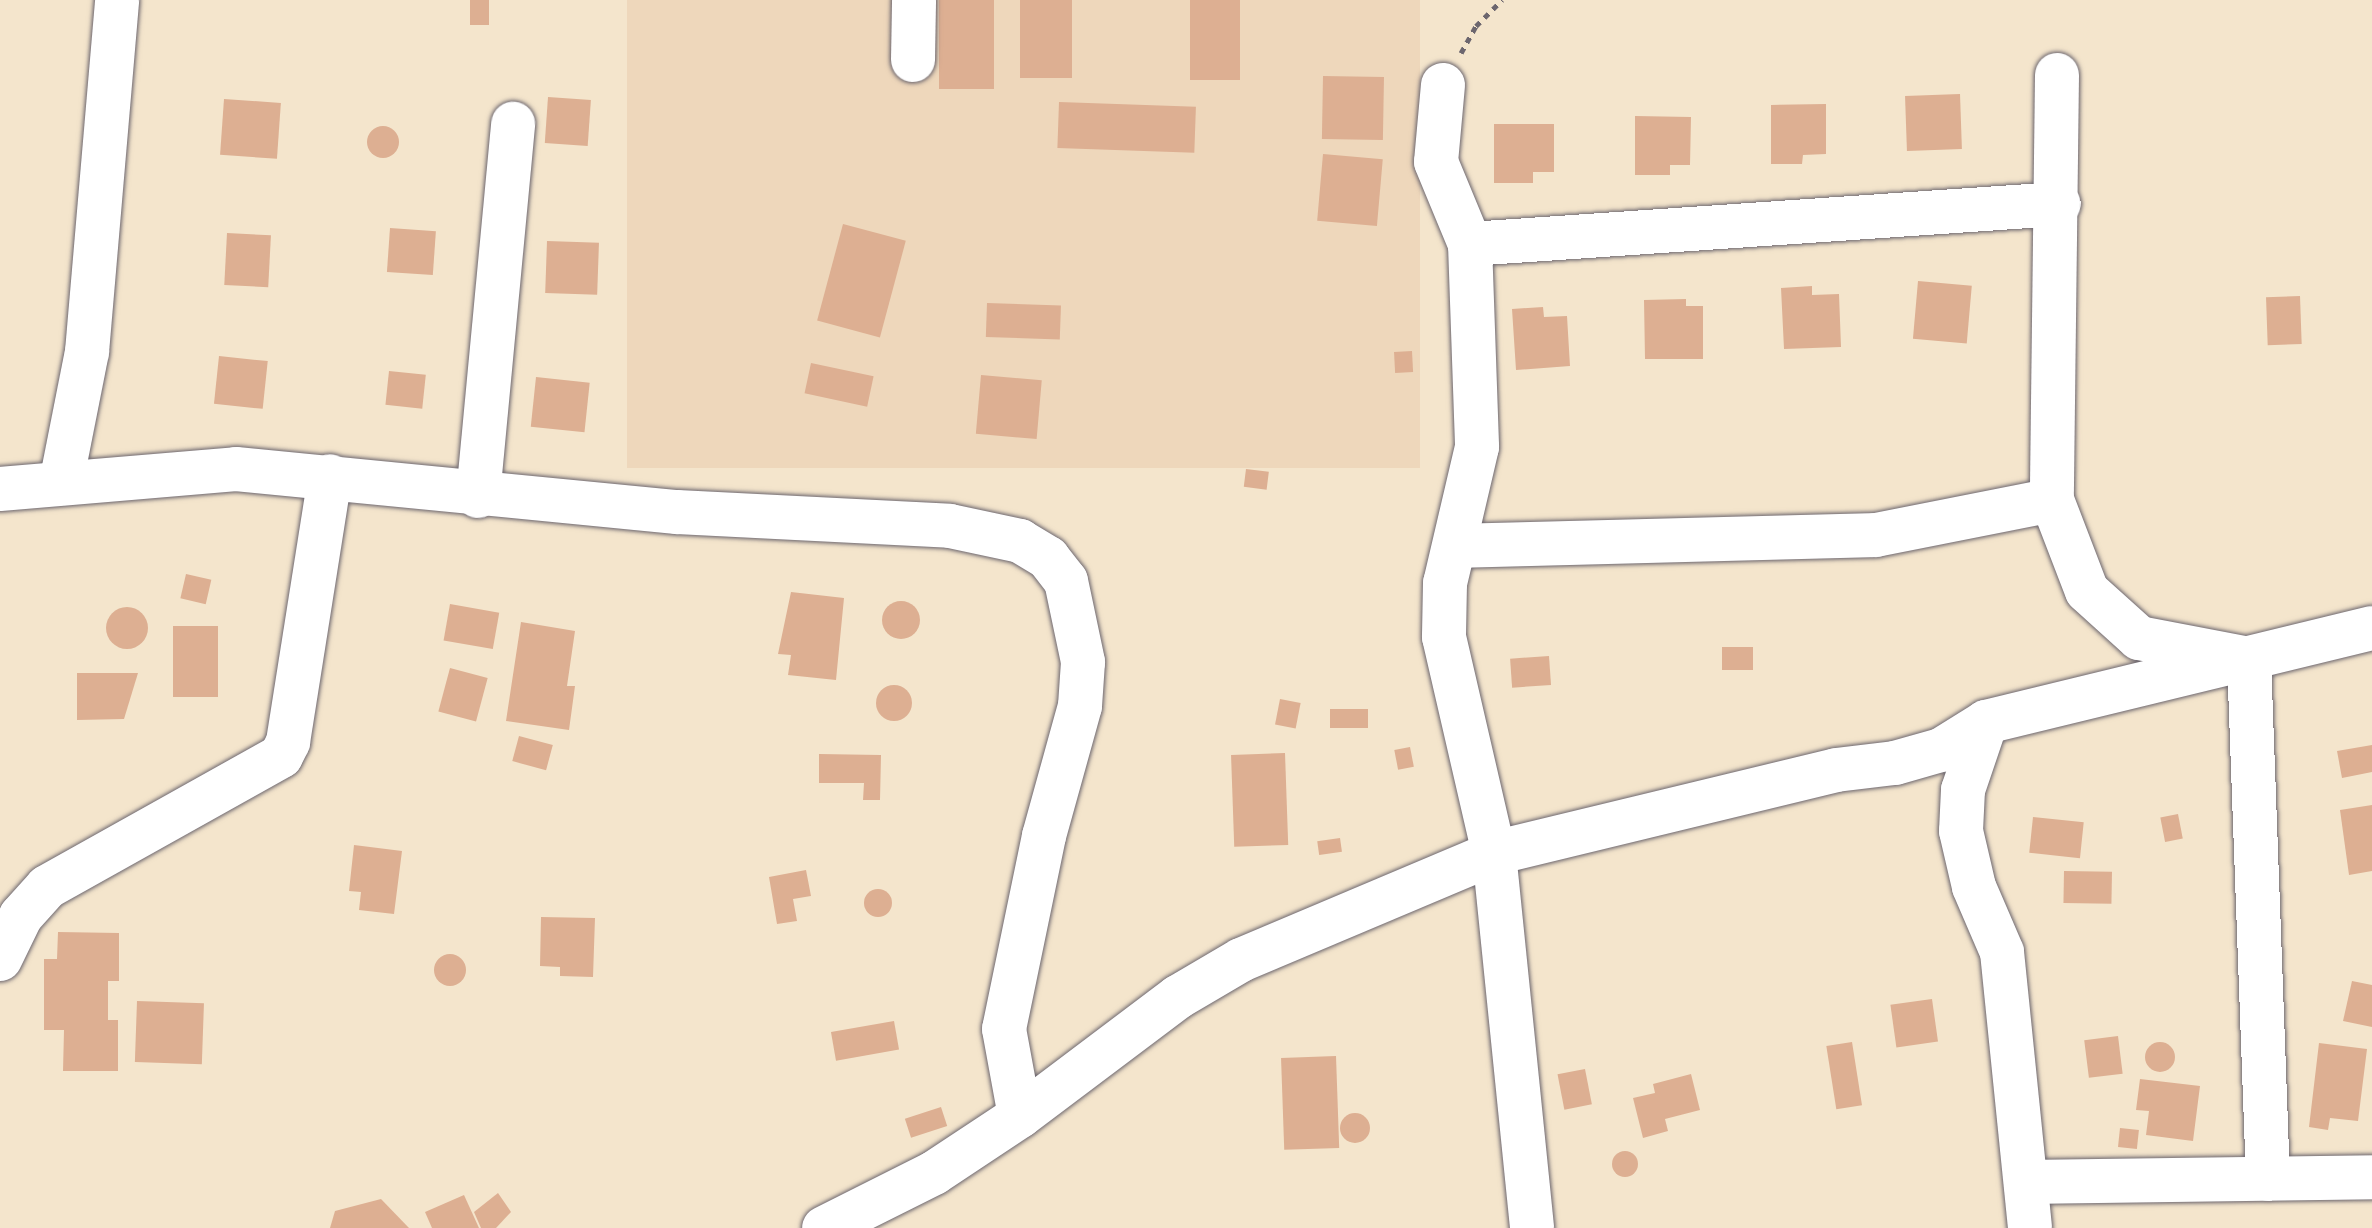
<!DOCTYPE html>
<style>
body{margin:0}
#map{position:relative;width:2372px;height:1228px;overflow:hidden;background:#f4e5cc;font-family:"Shantell Sans",sans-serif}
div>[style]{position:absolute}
.built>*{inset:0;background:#eed7bb;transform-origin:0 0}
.building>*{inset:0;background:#ddaf92;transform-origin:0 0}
.round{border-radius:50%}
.path>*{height:5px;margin-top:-2.5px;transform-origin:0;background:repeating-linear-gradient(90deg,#6c666e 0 6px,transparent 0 12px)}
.roads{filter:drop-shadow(0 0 2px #6c666e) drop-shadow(0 0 2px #6c666e)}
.minor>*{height:44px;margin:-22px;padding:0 22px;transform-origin:22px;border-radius:22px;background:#fff}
span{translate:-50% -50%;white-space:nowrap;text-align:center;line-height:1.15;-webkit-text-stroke:7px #fdfcf7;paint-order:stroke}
</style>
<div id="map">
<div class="built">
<i style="left:627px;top:0;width:793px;height:468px"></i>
</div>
<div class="building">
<i style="left:470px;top:0;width:19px;height:25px"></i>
<i style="left:939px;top:0;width:55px;height:89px"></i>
<i style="left:1020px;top:0;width:52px;height:78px"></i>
<i style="left:1190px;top:0;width:50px;height:80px"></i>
<i style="left:1323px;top:76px;width:61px;height:63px;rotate:1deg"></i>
<i style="left:1960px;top:94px;width:55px;height:55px;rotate:88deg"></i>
<i style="left:548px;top:97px;width:43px;height:46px;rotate:4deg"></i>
<i style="left:224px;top:99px;width:57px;height:56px;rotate:4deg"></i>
<i style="left:1059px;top:102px;width:137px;height:46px;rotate:2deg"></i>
<i style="clip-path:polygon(1826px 104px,1826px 154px,1803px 155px,1802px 164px,1771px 164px,1771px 105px)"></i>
<i style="clip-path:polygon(1635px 116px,1691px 117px,1690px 165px,1670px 165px,1670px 175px,1635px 175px)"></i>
<i style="clip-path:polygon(1494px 124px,1554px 124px,1554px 172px,1533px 172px,1533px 183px,1494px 183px)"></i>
<i class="round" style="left:367px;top:126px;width:32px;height:32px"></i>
<i style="left:1323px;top:154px;width:60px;height:67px;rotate:5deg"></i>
<i style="left:843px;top:224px;width:65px;height:100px;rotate:15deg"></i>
<i style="left:390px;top:228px;width:46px;height:44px;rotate:4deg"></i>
<i style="left:227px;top:233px;width:44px;height:52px;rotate:3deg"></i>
<i style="left:547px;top:241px;width:52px;height:52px;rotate:2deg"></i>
<i style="left:1918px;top:281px;width:54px;height:58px;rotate:5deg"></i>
<i style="clip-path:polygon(1812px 286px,1812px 295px,1839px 294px,1841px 347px,1784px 349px,1781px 288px)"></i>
<i style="left:2300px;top:296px;width:48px;height:34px;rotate:88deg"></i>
<i style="clip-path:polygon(1686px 299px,1686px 306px,1703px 306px,1703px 359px,1645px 359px,1644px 300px)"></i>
<i style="left:987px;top:303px;width:74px;height:34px;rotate:2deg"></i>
<i style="clip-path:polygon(1543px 307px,1544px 317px,1567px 316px,1570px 366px,1516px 370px,1512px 309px)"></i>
<i style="left:1412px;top:351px;width:21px;height:18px;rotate:87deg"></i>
<i style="left:219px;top:356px;width:49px;height:48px;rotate:6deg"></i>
<i style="left:811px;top:363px;width:64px;height:31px;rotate:12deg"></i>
<i style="left:389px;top:371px;width:37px;height:34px;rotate:6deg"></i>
<i style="left:981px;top:375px;width:61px;height:59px;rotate:5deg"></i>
<i style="left:536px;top:377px;width:54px;height:50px;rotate:6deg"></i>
<i style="left:1246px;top:469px;width:23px;height:18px;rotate:7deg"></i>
<i style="left:186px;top:574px;width:26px;height:25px;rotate:13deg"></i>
<i style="clip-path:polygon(791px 592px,844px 598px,836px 680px,788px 675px,791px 655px,778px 654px)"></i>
<i class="round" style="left:882px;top:601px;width:38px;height:38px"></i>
<i style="left:450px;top:604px;width:50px;height:37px;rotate:10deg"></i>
<i class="round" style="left:106px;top:607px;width:42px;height:42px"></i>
<i style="clip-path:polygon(521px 622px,575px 631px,567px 686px,575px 686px,569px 730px,506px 721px)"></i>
<i style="left:173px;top:626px;width:45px;height:71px"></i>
<i style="left:1753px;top:647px;width:23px;height:31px;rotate:90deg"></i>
<i style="left:1549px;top:656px;width:29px;height:39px;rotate:86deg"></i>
<i style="left:450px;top:668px;width:39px;height:45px;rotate:15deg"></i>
<i style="clip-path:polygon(77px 673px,138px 673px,124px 719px,77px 720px)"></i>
<i class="round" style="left:876px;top:685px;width:36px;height:36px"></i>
<i style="left:1280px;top:699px;width:21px;height:26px;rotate:11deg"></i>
<i style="left:1330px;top:709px;width:38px;height:19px"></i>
<i style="left:519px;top:736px;width:35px;height:26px;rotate:15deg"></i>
<i style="clip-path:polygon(2372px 745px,2372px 772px,2342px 778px,2337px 751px)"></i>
<i style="left:1410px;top:747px;width:20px;height:16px;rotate:79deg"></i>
<i style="left:1285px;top:753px;width:92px;height:54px;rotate:88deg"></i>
<i style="clip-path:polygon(819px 754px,881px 755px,880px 800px,863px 800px,864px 783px,819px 783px)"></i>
<i style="clip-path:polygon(2372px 805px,2372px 871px,2349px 875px,2340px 810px)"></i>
<i style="left:2178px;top:814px;width:25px;height:18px;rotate:79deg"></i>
<i style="left:2033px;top:817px;width:51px;height:36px;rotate:6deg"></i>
<i style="left:1340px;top:838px;width:14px;height:23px;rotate:82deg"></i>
<i style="clip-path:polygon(354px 845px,402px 851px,394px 914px,359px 910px,361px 892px,349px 891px)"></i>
<i style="clip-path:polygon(806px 870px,811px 896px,793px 899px,797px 921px,777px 924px,769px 877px)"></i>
<i style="left:2064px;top:871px;width:48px;height:32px;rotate:1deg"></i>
<i class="round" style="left:864px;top:889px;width:28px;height:28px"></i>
<i style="clip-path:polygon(541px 917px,595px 918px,593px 977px,560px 976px,560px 967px,540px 966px)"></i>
<i style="clip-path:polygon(58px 932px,119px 933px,119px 981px,108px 981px,108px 1020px,118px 1020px,118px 1071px,63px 1071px,64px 1030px,44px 1030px,44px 959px,57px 959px)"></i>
<i class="round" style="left:434px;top:954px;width:32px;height:32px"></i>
<i style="clip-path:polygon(2352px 981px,2372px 985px,2372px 1027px,2343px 1021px)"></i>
<i style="left:1932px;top:999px;width:43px;height:42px;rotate:82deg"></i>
<i style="left:137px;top:1001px;width:67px;height:61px;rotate:2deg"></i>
<i style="left:894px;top:1021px;width:29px;height:64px;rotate:80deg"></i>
<i style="left:2118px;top:1036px;width:38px;height:34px;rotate:83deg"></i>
<i style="left:1852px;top:1042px;width:64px;height:26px;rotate:81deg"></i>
<i class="round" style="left:2145px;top:1042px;width:30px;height:30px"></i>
<i style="clip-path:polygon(2319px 1043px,2367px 1049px,2358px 1121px,2330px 1118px,2328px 1130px,2309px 1127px)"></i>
<i style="left:1336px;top:1056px;width:92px;height:55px;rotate:88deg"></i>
<i style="left:1585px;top:1069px;width:36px;height:28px;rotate:79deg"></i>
<i style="clip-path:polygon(1691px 1074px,1700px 1110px,1665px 1119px,1668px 1131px,1643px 1138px,1633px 1098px,1655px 1093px,1653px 1084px)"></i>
<i style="clip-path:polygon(2140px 1079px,2200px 1086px,2193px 1141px,2146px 1135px,2149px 1111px,2136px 1110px)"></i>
<i style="left:941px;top:1107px;width:20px;height:38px;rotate:72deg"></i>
<i class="round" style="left:1340px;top:1113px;width:30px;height:30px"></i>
<i style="left:2120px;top:1128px;width:19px;height:19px;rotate:6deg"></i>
<i class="round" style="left:1612px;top:1151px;width:26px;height:26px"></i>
<i style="clip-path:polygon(498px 1193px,511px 1212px,496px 1228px,481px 1228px,474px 1212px)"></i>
<i style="clip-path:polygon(464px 1195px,479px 1228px,432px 1228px,425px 1212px)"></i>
<i style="clip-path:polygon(381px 1199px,409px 1228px,330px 1228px,335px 1211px)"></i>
</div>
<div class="path">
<i style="left:1461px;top:53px;width:31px;rotate:-61deg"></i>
<i style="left:1476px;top:26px;width:37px;rotate:-45deg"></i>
</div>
<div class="roads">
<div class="minor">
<i style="left:913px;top:60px;width:60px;rotate:-89deg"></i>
<i style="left:2057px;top:75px;width:425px;rotate:90.7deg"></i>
<i style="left:2052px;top:500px;width:97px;rotate:69deg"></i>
<i style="left:2087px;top:591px;width:70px;rotate:42.1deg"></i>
<i style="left:2139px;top:638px;width:112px;rotate:10.8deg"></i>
<i style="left:2249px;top:659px;width:520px;rotate:87.91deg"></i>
<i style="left:1443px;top:85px;width:77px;rotate:95.2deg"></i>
<i style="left:1436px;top:162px;width:89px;rotate:67.5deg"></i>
<i style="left:1470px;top:244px;width:203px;rotate:88deg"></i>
<i style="left:1477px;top:447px;width:140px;rotate:103.2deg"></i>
<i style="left:1445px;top:583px;width:54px;rotate:91.1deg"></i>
<i style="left:1444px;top:637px;width:222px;rotate:77deg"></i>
<i style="left:1494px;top:853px;width:377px;rotate:84.2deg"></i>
<i style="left:1470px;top:244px;width:590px;rotate:-3.89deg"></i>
<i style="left:61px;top:483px;width:134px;rotate:-78.8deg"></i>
<i style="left:87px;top:352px;width:353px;rotate:-85.1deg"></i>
<i style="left:0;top:489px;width:237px;rotate:-4.8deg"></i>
<i style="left:236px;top:469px;width:443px;rotate:5.6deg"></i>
<i style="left:677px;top:512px;width:273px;rotate:2.9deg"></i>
<i style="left:950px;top:526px;width:72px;rotate:12.1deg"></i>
<i style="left:1020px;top:541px;width:33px;rotate:31deg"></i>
<i style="left:1048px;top:558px;width:29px;rotate:52deg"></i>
<i style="left:1066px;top:581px;width:83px;rotate:78.1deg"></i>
<i style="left:1083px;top:662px;width:44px;rotate:93.9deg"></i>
<i style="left:1080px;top:706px;width:135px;rotate:105.5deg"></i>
<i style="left:1044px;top:836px;width:197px;rotate:101.7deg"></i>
<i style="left:1004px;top:1029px;width:88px;rotate:79.6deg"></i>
<i style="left:1020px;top:1116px;width:103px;rotate:146.5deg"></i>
<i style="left:934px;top:1173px;width:123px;rotate:153.4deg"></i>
<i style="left:478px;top:496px;width:374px;rotate:-84.6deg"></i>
<i style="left:1456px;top:546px;width:420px;rotate:-1.5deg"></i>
<i style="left:1876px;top:535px;width:179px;rotate:-11.2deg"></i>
<i style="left:1986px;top:722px;width:72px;rotate:108.7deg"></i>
<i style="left:1963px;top:790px;width:41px;rotate:92.8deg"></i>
<i style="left:1961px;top:831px;width:57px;rotate:76.9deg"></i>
<i style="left:1974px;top:887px;width:71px;rotate:66.7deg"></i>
<i style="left:2002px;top:952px;width:277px;rotate:84.2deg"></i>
<i style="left:0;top:959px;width:48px;rotate:-64deg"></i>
<i style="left:21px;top:916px;width:39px;rotate:-48deg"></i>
<i style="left:47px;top:887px;width:268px;rotate:-29.2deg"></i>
<i style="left:281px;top:756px;width:16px;rotate:-63deg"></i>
<i style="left:288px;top:742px;width:269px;rotate:-81deg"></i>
<i style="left:1020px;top:1116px;width:198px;rotate:-37deg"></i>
<i style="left:1178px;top:997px;width:73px;rotate:-30.4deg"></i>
<i style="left:1241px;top:960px;width:275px;rotate:-22.9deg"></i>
<i style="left:1494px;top:853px;width:352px;rotate:-13.6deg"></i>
<i style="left:1836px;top:770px;width:59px;rotate:-6.8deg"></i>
<i style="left:1895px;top:763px;width:48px;rotate:-15.8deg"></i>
<i style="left:1941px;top:750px;width:53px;rotate:-31.9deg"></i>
<i style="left:1986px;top:722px;width:397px;rotate:-13.7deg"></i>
<i style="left:2028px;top:1182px;width:344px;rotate:-0.8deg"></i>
</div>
</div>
</div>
